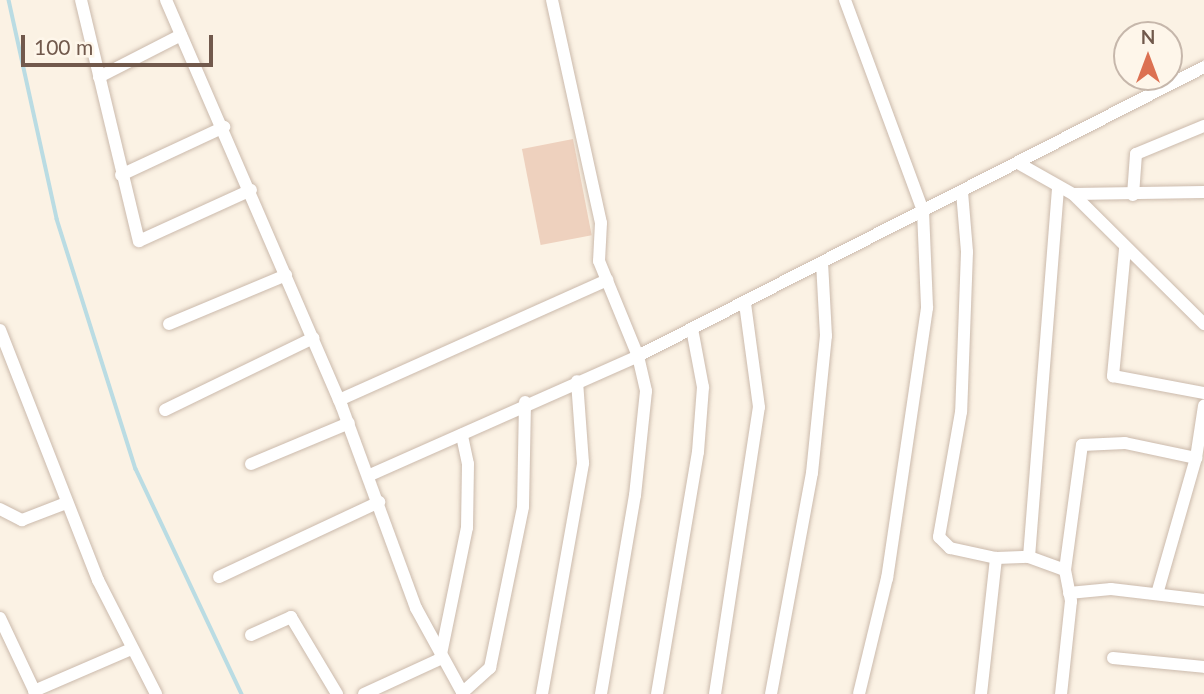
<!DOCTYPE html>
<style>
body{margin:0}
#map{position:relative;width:1204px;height:694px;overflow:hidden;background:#fbf2e4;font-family:Lato,sans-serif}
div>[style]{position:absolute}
.stream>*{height:3.5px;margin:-1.75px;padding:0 1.75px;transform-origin:1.75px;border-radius:1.75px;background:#badce3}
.building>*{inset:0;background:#eed1be;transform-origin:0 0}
.roads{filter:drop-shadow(0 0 2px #cbbaac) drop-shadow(0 0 2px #cbbaac)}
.street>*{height:12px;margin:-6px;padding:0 6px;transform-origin:6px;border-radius:6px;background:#fff}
span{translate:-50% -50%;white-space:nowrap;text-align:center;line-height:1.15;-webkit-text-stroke:6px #fef6ea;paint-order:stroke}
.north{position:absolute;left:1113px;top:21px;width:70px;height:70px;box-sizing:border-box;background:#fef6ea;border:2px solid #c6b7ab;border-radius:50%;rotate:0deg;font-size:19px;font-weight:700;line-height:28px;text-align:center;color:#71594c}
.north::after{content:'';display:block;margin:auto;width:24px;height:32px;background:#dc7152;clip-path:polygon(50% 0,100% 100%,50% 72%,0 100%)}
.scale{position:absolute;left:21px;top:35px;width:192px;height:32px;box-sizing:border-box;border:4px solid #71594c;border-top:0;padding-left:9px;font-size:21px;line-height:24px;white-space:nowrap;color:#71594c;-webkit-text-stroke:5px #fef6ea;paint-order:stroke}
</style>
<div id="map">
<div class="stream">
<i style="left:9px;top:0;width:224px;rotate:77.6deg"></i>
<i style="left:57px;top:219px;width:262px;rotate:72.5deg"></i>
<i style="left:136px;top:469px;width:249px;rotate:64.8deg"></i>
</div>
<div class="building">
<i style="left:573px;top:139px;width:98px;height:52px;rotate:79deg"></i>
</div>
<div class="roads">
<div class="street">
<i style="left:81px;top:0;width:248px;rotate:76.5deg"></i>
<i style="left:139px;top:241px;width:123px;rotate:-24.5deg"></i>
<i style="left:166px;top:0;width:443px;rotate:66.6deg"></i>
<i style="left:342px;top:407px;width:214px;rotate:69.8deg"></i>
<i style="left:416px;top:608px;width:98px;rotate:61.3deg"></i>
<i style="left:552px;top:0;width:228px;rotate:77.6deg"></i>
<i style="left:601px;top:223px;width:38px;rotate:93deg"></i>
<i style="left:599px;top:261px;width:103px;rotate:67.7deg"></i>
<i style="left:638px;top:356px;width:36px;rotate:77deg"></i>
<i style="left:646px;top:391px;width:105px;rotate:96deg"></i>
<i style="left:635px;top:495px;width:202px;rotate:99.7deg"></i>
<i style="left:845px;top:0;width:225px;rotate:69.7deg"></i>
<i style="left:923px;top:211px;width:97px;rotate:87.6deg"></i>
<i style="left:927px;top:308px;width:273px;rotate:98.4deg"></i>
<i style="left:887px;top:578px;width:119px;rotate:103.6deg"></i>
<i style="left:99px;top:77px;width:92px;rotate:-27.1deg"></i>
<i style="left:1018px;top:163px;width:63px;rotate:29.4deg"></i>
<i style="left:1073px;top:194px;width:131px;rotate:-0.9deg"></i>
<i style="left:121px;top:175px;width:114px;rotate:-25deg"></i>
<i style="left:962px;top:192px;width:60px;rotate:85.2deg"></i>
<i style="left:967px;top:252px;width:160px;rotate:92.1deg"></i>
<i style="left:961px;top:412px;width:127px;rotate:100deg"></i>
<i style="left:939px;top:537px;width:16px;rotate:45deg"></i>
<i style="left:950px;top:548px;width:47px;rotate:12.3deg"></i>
<i style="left:996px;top:558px;width:33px;rotate:-2deg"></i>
<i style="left:1029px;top:557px;width:38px;rotate:20deg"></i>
<i style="left:1065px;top:570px;width:32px;rotate:79deg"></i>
<i style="left:1071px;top:601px;width:94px;rotate:96.1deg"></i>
<i style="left:1073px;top:194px;width:185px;rotate:44.8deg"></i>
<i style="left:1133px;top:195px;width:41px;rotate:-85.8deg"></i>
<i style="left:1136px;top:154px;width:74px;rotate:-22.4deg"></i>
<i style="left:1125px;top:249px;width:128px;rotate:95.4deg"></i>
<i style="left:1113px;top:376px;width:93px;rotate:10.6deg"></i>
<i style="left:169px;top:324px;width:127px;rotate:-22.7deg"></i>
<i style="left:0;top:330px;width:269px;rotate:68.6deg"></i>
<i style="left:98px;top:580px;width:128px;rotate:63deg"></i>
<i style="left:339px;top:400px;width:294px;rotate:-24.1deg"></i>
<i style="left:165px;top:410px;width:165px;rotate:-25.9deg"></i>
<i style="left:251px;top:464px;width:106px;rotate:-22.7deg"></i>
<i style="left:370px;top:475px;width:293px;rotate:-23.9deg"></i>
<i style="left:638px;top:356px;width:636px;rotate:-27.05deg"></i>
<i style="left:0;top:509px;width:25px;rotate:27deg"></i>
<i style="left:22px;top:520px;width:47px;rotate:-21.1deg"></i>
<i style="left:1029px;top:557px;width:369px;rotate:-85.5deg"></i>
<i style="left:1065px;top:570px;width:126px;rotate:-82.3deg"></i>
<i style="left:1082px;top:445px;width:43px;rotate:-2.7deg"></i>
<i style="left:1125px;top:443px;width:73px;rotate:11.9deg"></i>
<i style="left:219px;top:577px;width:177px;rotate:-25.1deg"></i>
<i style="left:1069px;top:593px;width:42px;rotate:-5.4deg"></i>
<i style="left:1111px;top:589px;width:94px;rotate:6.7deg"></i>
<i style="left:1157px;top:594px;width:141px;rotate:-74deg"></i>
<i style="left:1196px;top:458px;width:53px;rotate:-81.3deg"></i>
<i style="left:0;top:618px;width:84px;rotate:64.7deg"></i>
<i style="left:251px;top:635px;width:44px;rotate:-24.2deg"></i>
<i style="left:291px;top:617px;width:90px;rotate:59.1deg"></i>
<i style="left:1113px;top:658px;width:91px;rotate:5.6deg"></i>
<i style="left:34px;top:691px;width:106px;rotate:-23.4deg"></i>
<i style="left:462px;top:693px;width:38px;rotate:-42deg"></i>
<i style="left:490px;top:668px;width:164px;rotate:-78.4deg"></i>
<i style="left:523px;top:507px;width:105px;rotate:-88.9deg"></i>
<i style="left:364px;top:694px;width:84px;rotate:-24.7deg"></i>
<i style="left:440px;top:659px;width:134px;rotate:-78.4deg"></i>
<i style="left:467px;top:528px;width:64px;rotate:-89.1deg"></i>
<i style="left:468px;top:464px;width:30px;rotate:-102deg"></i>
<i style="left:542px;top:694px;width:235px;rotate:-79.9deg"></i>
<i style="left:583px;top:463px;width:82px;rotate:-94.2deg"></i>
<i style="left:657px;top:694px;width:245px;rotate:-80.4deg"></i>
<i style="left:698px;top:452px;width:65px;rotate:-85.6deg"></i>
<i style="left:703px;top:387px;width:59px;rotate:-100.7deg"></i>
<i style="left:715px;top:694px;width:290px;rotate:-81.3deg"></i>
<i style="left:759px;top:407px;width:105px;rotate:-97.7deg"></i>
<i style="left:771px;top:694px;width:225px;rotate:-79.5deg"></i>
<i style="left:812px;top:473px;width:138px;rotate:-84.2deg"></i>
<i style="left:826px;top:336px;width:73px;rotate:-93.1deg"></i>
<i style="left:981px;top:694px;width:137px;rotate:-83.7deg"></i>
</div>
</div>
<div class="north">N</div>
<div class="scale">100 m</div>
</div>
